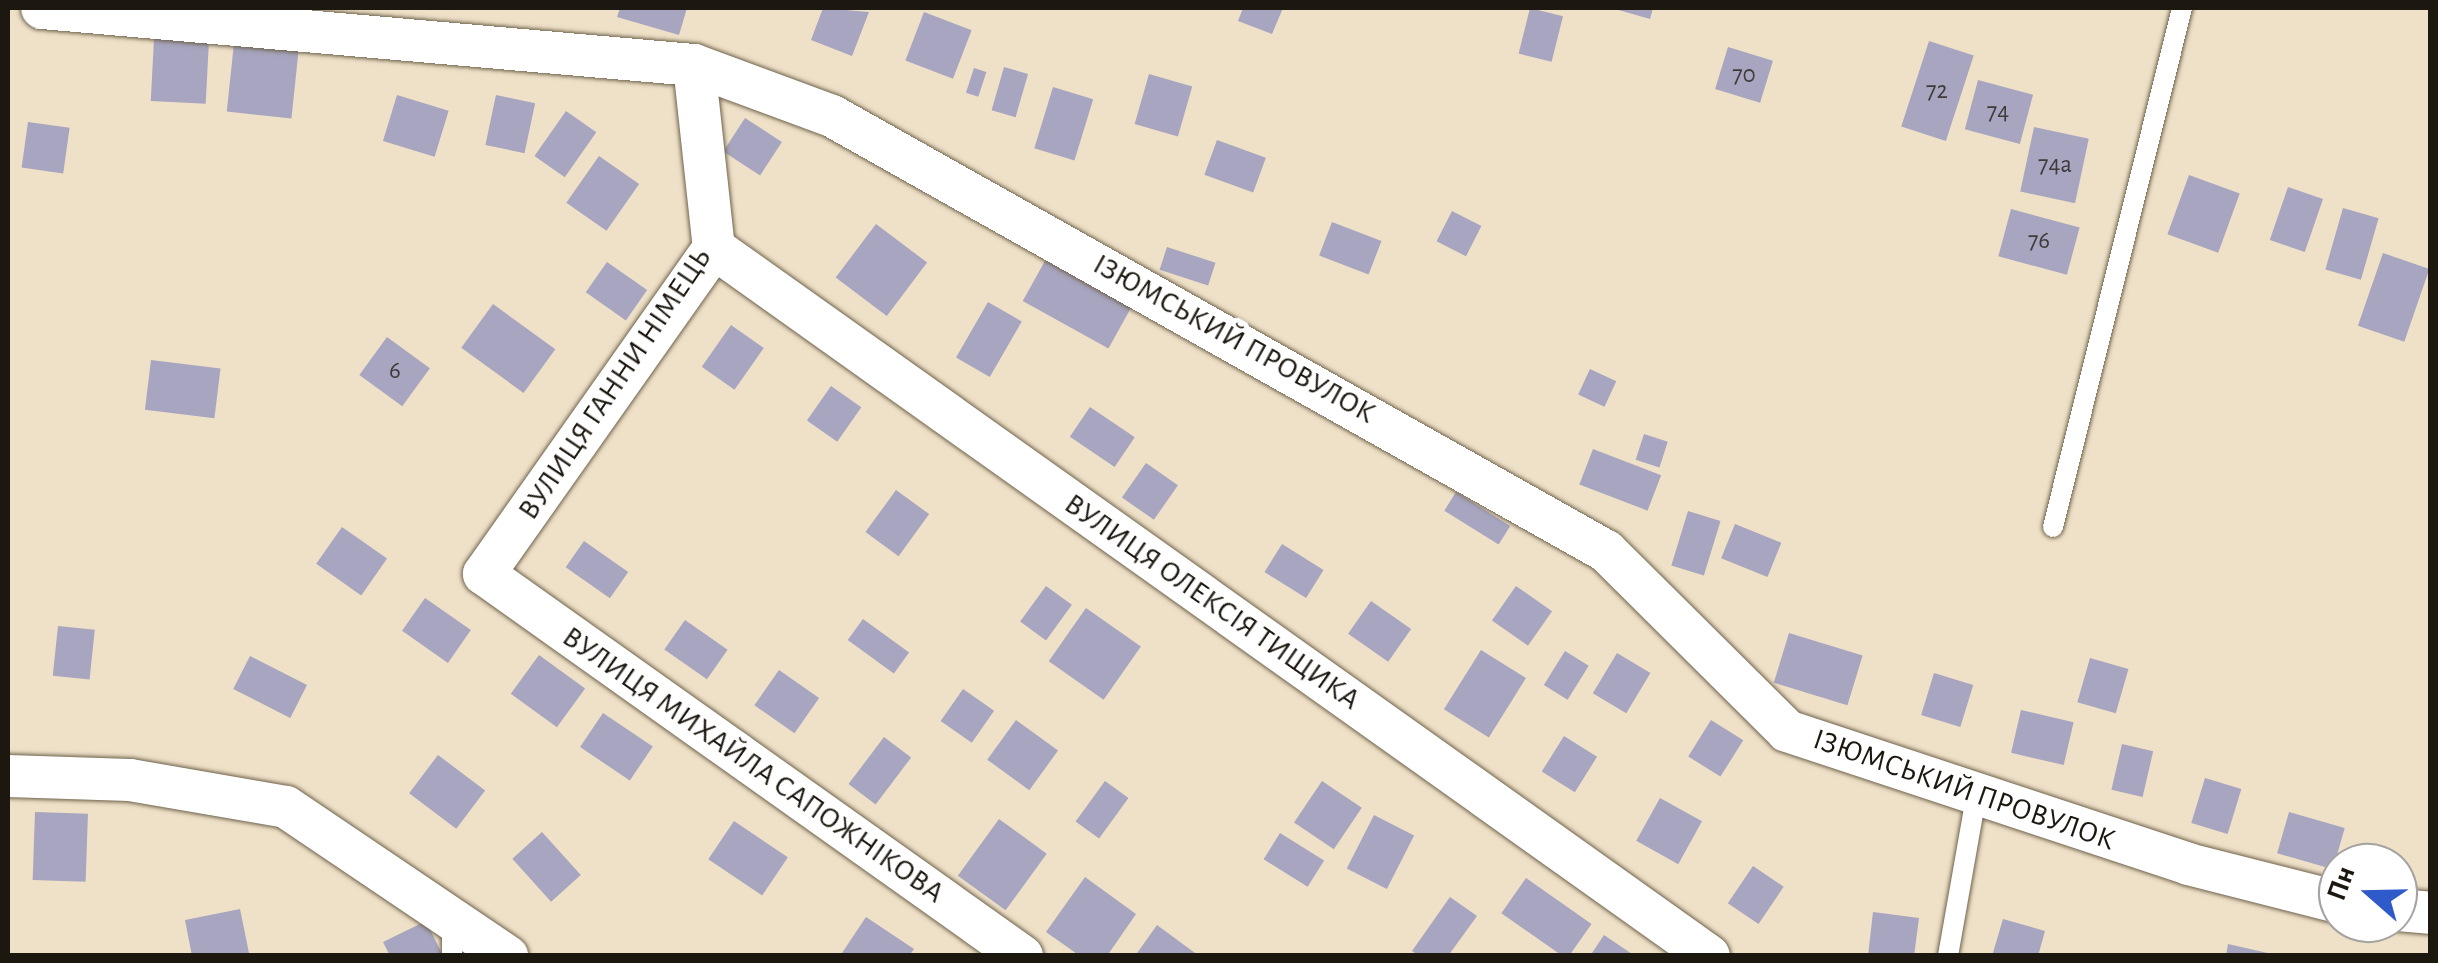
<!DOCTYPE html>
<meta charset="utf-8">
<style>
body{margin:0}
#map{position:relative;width:2438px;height:963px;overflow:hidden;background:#efe1c8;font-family:"Alegreya Sans",sans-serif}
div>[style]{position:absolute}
.building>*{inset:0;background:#a7a5bf;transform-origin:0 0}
.roads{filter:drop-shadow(0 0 2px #6f624c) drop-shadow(0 0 2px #6f624c)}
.lane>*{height:20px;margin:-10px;padding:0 10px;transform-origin:10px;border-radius:10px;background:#fff}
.street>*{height:42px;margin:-21px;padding:0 21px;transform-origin:21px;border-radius:21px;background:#fff}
span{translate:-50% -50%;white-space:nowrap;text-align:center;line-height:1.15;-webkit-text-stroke:10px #fff;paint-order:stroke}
.number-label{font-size:25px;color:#403b3b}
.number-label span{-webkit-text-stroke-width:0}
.street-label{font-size:30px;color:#1d180f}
.frame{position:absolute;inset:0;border:10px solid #1d180f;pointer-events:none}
.north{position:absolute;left:2318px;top:843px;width:100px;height:100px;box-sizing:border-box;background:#fff;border:2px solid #a5a39f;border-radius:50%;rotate:290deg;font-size:28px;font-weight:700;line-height:40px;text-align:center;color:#1d180f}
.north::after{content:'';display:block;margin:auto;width:35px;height:45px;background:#2f5aca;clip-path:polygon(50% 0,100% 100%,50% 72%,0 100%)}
</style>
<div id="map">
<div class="building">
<i style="clip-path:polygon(620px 8px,687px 8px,679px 35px,617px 17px)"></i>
<i style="clip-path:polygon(823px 8px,869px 12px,852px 56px,811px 40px)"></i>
<i style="clip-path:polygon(1243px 8px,1283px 8px,1272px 34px,1238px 21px)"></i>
<i style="left:1530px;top:8px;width:34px;height:47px;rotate:14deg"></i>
<i style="clip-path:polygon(1615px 9px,1615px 8px,1653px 8px,1650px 19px)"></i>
<i style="left:924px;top:12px;width:51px;height:52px;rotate:21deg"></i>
<i style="left:154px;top:39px;width:55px;height:62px;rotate:3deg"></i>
<i style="left:1929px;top:41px;width:47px;height:90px;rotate:18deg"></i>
<i style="left:234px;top:43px;width:65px;height:69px;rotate:6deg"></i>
<i style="left:1728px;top:47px;width:47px;height:44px;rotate:17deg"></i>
<i style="left:1004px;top:67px;width:25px;height:45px;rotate:16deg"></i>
<i style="left:974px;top:68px;width:13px;height:26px;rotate:18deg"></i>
<i style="left:1149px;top:74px;width:45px;height:52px;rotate:16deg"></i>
<i style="left:1978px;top:80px;width:57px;height:51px;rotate:15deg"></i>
<i style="left:1053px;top:87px;width:42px;height:64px;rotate:17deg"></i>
<i style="left:397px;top:95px;width:54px;height:48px;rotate:17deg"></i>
<i style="left:496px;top:95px;width:40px;height:51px;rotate:12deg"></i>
<i style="left:566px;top:111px;width:37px;height:55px;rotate:35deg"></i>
<i style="left:745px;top:118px;width:44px;height:40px;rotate:33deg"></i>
<i style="left:28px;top:122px;width:42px;height:46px;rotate:8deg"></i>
<i style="left:2034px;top:127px;width:56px;height:66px;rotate:12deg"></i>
<i style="left:1217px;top:140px;width:52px;height:37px;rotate:20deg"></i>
<i style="left:599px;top:156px;width:49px;height:57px;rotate:35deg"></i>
<i style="left:2189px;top:175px;width:54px;height:63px;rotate:20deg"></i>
<i style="left:2288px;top:187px;width:37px;height:56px;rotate:19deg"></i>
<i style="left:2343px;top:208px;width:37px;height:64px;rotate:16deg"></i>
<i style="left:2011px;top:209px;width:71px;height:49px;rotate:15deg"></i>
<i style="left:1452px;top:211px;width:33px;height:34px;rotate:27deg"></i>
<i style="left:1332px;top:222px;width:53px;height:36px;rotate:21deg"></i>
<i style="left:876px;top:224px;width:64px;height:67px;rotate:37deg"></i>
<i style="left:1167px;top:247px;width:51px;height:24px;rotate:18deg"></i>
<i style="left:2383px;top:253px;width:49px;height:77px;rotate:19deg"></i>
<i style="left:1046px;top:259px;width:98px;height:48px;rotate:29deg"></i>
<i style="left:607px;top:262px;width:49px;height:37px;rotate:35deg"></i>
<i style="left:988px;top:302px;width:39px;height:64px;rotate:30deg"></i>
<i style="left:493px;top:304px;width:77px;height:54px;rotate:36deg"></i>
<i style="left:731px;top:325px;width:40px;height:51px;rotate:35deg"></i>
<i style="left:387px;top:337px;width:53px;height:47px;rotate:36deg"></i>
<i style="left:151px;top:360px;width:70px;height:50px;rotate:7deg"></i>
<i style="left:1590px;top:369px;width:29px;height:28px;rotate:25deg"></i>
<i style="left:831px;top:386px;width:37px;height:42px;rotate:35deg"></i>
<i style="left:1090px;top:407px;width:54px;height:36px;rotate:34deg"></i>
<i style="left:1644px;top:434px;width:25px;height:27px;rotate:18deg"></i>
<i style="left:1593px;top:449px;width:73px;height:38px;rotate:21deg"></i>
<i style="left:1146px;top:463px;width:39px;height:42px;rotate:35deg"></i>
<i style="left:896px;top:490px;width:41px;height:52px;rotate:36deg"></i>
<i style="left:1456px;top:492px;width:64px;height:22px;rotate:32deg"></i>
<i style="left:1688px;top:511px;width:34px;height:57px;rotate:17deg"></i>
<i style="left:1735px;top:524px;width:50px;height:37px;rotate:22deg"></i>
<i style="left:342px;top:527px;width:55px;height:45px;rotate:35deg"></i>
<i style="left:584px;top:541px;width:54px;height:32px;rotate:35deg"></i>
<i style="left:1282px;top:544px;width:49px;height:33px;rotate:32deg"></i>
<i style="left:1046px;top:586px;width:32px;height:44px;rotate:36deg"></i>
<i style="left:1516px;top:586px;width:44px;height:42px;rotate:35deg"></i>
<i style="left:425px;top:598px;width:56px;height:40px;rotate:35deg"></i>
<i style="left:1371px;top:601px;width:49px;height:40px;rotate:35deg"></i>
<i style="left:1086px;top:608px;width:67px;height:65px;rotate:35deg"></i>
<i style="left:863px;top:619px;width:57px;height:26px;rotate:36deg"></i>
<i style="left:685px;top:620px;width:52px;height:36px;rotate:35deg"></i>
<i style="left:58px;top:626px;width:37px;height:50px;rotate:6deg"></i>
<i style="left:1789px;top:633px;width:77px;height:52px;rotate:17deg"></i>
<i style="left:1481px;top:650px;width:53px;height:70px;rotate:32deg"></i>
<i style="left:1565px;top:651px;width:28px;height:40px;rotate:32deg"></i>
<i style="left:1617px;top:653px;width:39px;height:47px;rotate:31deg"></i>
<i style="left:539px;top:655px;width:57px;height:48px;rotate:36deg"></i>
<i style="left:250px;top:656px;width:64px;height:37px;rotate:27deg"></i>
<i style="left:2090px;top:658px;width:40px;height:46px;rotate:16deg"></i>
<i style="left:779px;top:670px;width:49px;height:43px;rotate:35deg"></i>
<i style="left:1934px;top:673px;width:41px;height:44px;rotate:17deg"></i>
<i style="left:963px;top:689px;width:38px;height:39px;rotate:35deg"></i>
<i style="left:2021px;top:710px;width:54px;height:44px;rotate:13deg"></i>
<i style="left:603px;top:713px;width:60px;height:41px;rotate:34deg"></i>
<i style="left:1016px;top:720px;width:52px;height:49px;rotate:36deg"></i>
<i style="left:1711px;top:720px;width:38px;height:43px;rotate:32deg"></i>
<i style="left:1564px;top:736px;width:39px;height:42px;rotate:32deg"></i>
<i style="left:884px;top:737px;width:34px;height:59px;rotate:37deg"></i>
<i style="left:2122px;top:744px;width:32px;height:47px;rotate:13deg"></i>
<i style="left:438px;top:755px;width:59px;height:48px;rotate:37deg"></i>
<i style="left:2205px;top:778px;width:38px;height:47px;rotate:17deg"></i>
<i style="left:1105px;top:781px;width:29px;height:50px;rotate:36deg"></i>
<i style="left:1322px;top:781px;width:48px;height:50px;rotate:34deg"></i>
<i style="left:1660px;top:798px;width:48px;height:49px;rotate:29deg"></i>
<i style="left:35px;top:812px;width:53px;height:68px;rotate:2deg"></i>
<i style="left:2289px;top:812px;width:58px;height:43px;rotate:16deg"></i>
<i style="left:1374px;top:815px;width:45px;height:60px;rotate:27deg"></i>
<i style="left:999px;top:819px;width:59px;height:70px;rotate:36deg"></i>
<i style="left:734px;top:821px;width:65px;height:46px;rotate:34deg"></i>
<i style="left:542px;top:832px;width:58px;height:40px;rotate:48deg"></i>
<i style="left:1280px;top:833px;width:52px;height:31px;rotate:32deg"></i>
<i style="left:1753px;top:866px;width:37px;height:45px;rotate:34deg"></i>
<i style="clip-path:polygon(1085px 877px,1136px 914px,1107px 956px,1080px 956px,1046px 932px)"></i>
<i style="left:1526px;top:878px;width:80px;height:43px;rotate:35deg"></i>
<i style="clip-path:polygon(1450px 897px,1477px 916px,1448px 956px,1419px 956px,1412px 951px)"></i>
<i style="clip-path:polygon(240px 909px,249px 953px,192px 956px,185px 920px)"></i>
<i style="clip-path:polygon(1873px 912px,1919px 918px,1914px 956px,1868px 956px)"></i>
<i style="clip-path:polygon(866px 917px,914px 949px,909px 956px,840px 956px)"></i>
<i style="clip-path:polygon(2003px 919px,2045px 931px,2038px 956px,1992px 956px)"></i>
<i style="clip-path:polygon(426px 921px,443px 956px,390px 956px,383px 942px)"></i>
<i style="clip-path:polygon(1157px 925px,1195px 953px,1193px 956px,1135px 956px)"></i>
<i style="clip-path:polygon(1604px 935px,1635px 956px,1590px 956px)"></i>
<i style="clip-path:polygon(2228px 944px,2272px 954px,2272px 956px,2226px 956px)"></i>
</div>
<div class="roads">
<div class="lane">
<i style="left:2053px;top:527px;width:535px;rotate:-76.04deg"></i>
<i style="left:452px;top:956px;width:36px;rotate:-90deg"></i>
<i style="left:1948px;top:956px;width:161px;rotate:-80deg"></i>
</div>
<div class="street">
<i style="left:42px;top:8px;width:654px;rotate:5deg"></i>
<i style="left:694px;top:65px;width:147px;rotate:20.3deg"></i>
<i style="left:832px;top:116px;width:888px;rotate:29.34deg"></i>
<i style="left:1606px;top:551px;width:255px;rotate:44.8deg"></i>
<i style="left:1787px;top:731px;width:422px;rotate:18.3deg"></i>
<i style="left:2188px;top:864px;width:155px;rotate:14.2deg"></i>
<i style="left:694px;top:65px;width:184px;rotate:83.8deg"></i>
<i style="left:714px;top:248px;width:399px;rotate:125.2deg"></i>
<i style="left:484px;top:574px;width:660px;rotate:35.38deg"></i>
<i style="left:714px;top:248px;width:1221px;rotate:35.43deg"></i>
<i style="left:8px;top:776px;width:122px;rotate:1.9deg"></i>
<i style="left:130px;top:780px;width:158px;rotate:9.8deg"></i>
<i style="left:286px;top:807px;width:267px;rotate:34deg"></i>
<i style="left:2398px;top:910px;width:32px;rotate:5deg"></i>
</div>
</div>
<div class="number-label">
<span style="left:1744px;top:75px">70</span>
<span style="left:1937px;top:91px">72</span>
<span style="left:1998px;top:112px">74</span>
<span style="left:2055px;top:165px">74а</span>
<span style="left:2039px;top:241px">76</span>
<span style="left:395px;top:371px">6</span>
</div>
<div class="street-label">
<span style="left:1234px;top:339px;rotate:29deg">ІЗЮМСЬКИЙ ПРОВУЛОК</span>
<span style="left:615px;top:384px;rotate:-56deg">ВУЛИЦЯ ГАННИ НІМЕЦЬ</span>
<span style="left:1212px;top:602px;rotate:35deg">ВУЛИЦЯ ОЛЕКСІЯ ТИЩИКА</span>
<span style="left:753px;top:765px;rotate:35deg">ВУЛИЦЯ МИХАЙЛА САПОЖНІКОВА</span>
<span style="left:1964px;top:790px;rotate:19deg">ІЗЮМСЬКИЙ ПРОВУЛОК</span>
</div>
<div class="frame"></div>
<div class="north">Пн</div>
</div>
